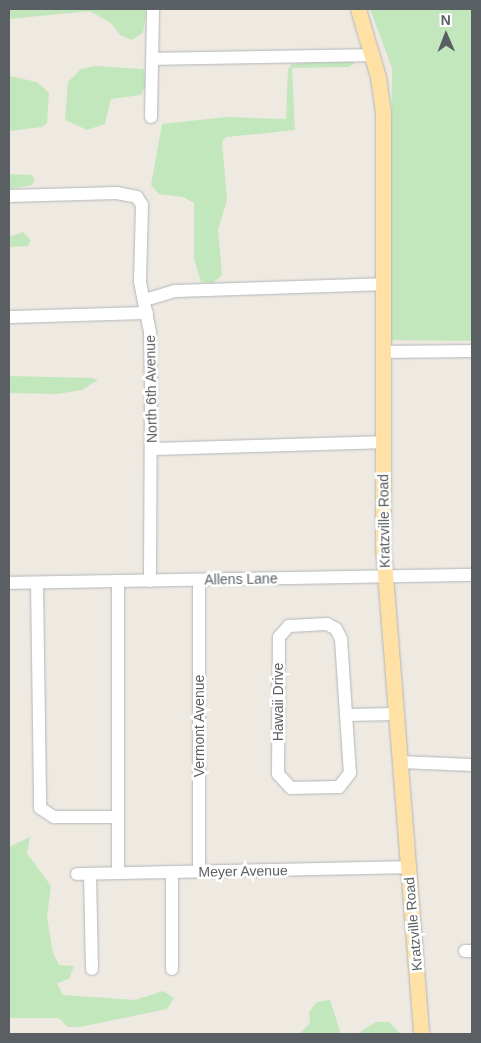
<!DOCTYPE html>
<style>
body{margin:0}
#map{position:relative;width:481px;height:1043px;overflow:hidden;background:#eee9e1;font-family:Helvetica,sans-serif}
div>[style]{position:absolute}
.green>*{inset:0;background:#c3e7bc}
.roads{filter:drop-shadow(0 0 1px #b2b6ba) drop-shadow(0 0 1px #b2b6ba)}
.minor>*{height:12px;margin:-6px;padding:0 6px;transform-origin:6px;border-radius:6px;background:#fff}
.major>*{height:15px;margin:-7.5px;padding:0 7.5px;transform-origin:7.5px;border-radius:7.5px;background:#ffe1a5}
span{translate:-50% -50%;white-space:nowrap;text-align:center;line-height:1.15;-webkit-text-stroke:5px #fff;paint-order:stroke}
.street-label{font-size:14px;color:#5a5f63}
.frame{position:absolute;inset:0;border:10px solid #5a5f63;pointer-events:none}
.north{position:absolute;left:421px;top:10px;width:50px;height:50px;-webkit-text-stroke:4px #fff;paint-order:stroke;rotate:359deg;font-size:14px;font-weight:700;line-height:20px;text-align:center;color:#5a5f63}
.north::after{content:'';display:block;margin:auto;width:18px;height:22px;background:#5a5f63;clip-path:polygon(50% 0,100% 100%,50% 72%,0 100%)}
</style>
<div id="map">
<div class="green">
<i style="clip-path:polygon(9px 9px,147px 9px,143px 33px,132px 40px,120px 35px,112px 24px,90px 11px,9px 19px)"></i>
<i style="clip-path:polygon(370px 9px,472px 9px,472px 341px,389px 340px,392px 68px)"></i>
<i style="clip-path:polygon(351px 58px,354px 64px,348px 67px,292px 68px,295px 130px,226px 137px,222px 142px,227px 200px,218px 230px,222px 275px,213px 283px,201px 282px,194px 259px,194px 203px,183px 197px,159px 194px,151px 185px,162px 124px,226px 117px,286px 119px,288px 69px,292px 64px)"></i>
<i style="clip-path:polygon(94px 66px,144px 69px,146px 84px,141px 95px,111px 99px,105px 124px,87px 130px,65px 120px,68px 82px,81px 69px)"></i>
<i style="clip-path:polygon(9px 76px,37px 82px,49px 93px,47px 123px,42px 127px,9px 131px)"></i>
<i style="clip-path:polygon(9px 174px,31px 175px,35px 179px,32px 185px,9px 189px)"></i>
<i style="clip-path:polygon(23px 232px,31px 240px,28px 246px,9px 247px,9px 237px)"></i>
<i style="clip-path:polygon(9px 376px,92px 378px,98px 380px,82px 390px,57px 394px,9px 393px)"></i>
<i style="clip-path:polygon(30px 837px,27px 853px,51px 886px,47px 917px,53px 953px,59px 965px,74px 966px,69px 979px,57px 983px,63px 995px,135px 1000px,163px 991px,174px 998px,167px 1009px,80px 1027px,68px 1027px,59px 1018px,9px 1018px,9px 847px)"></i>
<i style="clip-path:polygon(330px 1000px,341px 1034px,299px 1034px,310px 1023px,309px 1012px,317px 1002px)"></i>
<i style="clip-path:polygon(376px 1022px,389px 1022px,401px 1034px,357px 1034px)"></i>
</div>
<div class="roads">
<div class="minor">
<i style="left:153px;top:59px;width:219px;rotate:-1deg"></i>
<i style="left:151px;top:117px;width:108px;rotate:-88.9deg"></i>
<i style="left:9px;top:196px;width:108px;rotate:-1.6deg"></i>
<i style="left:117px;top:193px;width:20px;rotate:11deg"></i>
<i style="left:137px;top:197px;width:9px;rotate:58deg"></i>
<i style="left:142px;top:205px;width:77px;rotate:91.5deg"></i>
<i style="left:140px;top:282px;width:51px;rotate:78.7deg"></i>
<i style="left:150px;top:332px;width:50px;rotate:88.9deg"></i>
<i style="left:151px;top:382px;width:199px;rotate:90.3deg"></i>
<i style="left:145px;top:300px;width:31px;rotate:-17deg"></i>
<i style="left:175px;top:291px;width:208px;rotate:-1.9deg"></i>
<i style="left:9px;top:317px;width:138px;rotate:-1.7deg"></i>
<i style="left:383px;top:352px;width:89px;rotate:-0.6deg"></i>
<i style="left:152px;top:449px;width:230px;rotate:-1.7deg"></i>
<i style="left:199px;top:580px;width:291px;rotate:90deg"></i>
<i style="left:118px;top:581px;width:291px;rotate:90deg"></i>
<i style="left:9px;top:583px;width:463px;rotate:-1deg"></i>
<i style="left:37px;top:583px;width:225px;rotate:89.2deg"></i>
<i style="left:40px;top:808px;width:17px;rotate:33deg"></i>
<i style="left:54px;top:817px;width:64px"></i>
<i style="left:327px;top:624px;width:10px;rotate:29deg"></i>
<i style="left:336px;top:629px;width:11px;rotate:63deg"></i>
<i style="left:341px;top:639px;width:134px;rotate:86.2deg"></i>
<i style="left:350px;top:773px;width:18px;rotate:128deg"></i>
<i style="left:339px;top:787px;width:48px;rotate:178.8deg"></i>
<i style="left:291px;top:788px;width:19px;rotate:-133deg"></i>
<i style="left:278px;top:774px;width:137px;rotate:-89.6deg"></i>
<i style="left:279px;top:637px;width:15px;rotate:-48deg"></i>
<i style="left:289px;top:626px;width:38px;rotate:-3deg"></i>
<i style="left:347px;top:715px;width:49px;rotate:-1.2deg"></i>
<i style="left:400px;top:762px;width:72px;rotate:2.4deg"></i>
<i style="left:172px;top:872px;width:97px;rotate:90deg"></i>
<i style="left:77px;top:874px;width:331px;rotate:-1.2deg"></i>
<i style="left:90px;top:874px;width:95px;rotate:88.8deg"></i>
<i style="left:465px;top:951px;width:7px"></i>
</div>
<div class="major">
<i style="left:358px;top:9px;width:71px;rotate:73.6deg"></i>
<i style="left:378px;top:77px;width:35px;rotate:82deg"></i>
<i style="left:383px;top:112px;width:436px;rotate:90deg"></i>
<i style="left:383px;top:548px;width:487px;rotate:85.5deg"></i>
</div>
</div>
<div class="street-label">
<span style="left:151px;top:389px;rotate:-91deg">North 6th Avenue</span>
<span style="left:384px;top:521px;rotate:-91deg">Kratzville Road</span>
<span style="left:241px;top:579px;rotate:-1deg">Allens Lane</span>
<span style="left:278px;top:702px;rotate:-90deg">Hawaii Drive</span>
<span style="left:199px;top:726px;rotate:-90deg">Vermont Avenue</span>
<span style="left:243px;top:871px;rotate:-1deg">Meyer Avenue</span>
<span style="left:413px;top:924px;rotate:-95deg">Kratzville Road</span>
</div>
<div class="frame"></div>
<div class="north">N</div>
</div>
